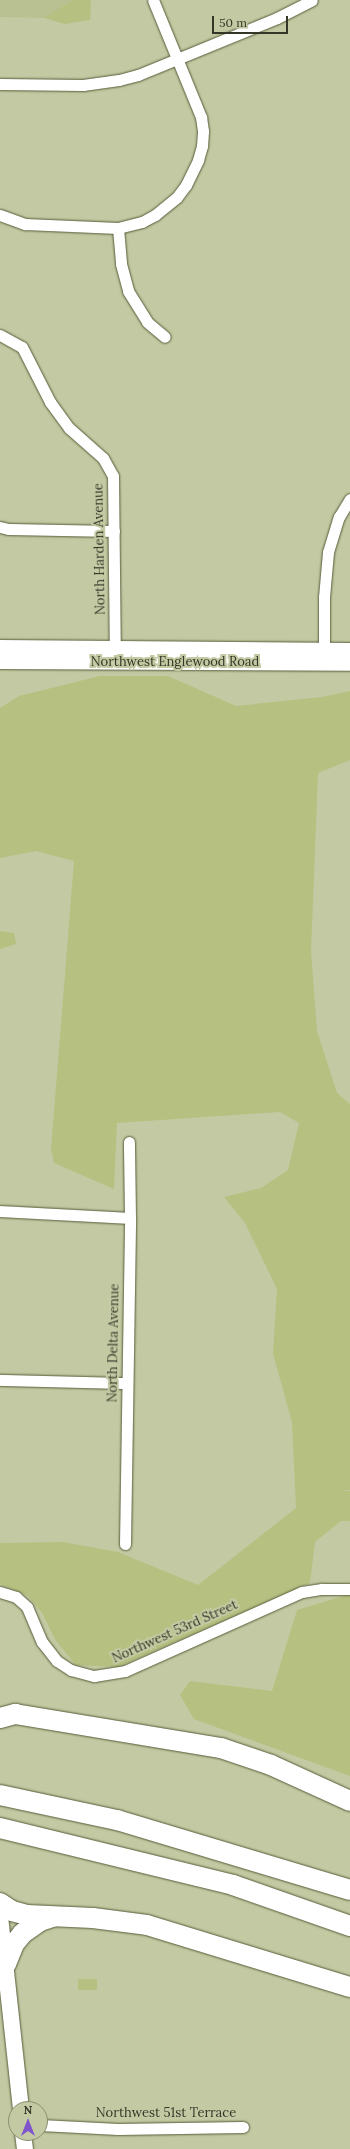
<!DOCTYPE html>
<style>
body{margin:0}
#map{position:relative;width:350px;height:2149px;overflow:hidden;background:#c3caa3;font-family:Lora,serif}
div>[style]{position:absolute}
.built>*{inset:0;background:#b9c193}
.green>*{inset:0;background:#b5c081;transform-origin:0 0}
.roads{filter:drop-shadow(0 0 1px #575d3a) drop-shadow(0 0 1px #575d3a)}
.street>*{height:11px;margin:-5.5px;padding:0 5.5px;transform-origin:5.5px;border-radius:5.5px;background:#fff}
.secondary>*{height:16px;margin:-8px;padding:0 8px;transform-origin:8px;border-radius:8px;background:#fff}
.highway>*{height:20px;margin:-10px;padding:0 10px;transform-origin:10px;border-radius:10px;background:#fff}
span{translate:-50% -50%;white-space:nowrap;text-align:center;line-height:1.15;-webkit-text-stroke:4px #c3caa3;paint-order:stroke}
.street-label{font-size:13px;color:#343627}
.north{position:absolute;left:8px;top:2101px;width:40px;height:40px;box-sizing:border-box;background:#c3caa3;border:1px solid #8a8f71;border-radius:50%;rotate:0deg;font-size:11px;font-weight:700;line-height:16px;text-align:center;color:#343627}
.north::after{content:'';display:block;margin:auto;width:14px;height:18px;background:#7f54cd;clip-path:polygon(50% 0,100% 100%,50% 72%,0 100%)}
.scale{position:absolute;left:212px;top:16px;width:76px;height:18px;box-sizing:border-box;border:2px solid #343627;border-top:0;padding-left:5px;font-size:12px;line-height:14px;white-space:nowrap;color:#343627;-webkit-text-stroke:3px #c3caa3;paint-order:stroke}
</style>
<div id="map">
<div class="built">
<i style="clip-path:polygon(0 0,73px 0,73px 2px,44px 18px,0 17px)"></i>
</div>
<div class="green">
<i style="clip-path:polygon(73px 0,91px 0,90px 20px,65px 24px,44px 18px)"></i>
<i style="clip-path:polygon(100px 676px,168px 676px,236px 706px,322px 697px,350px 691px,350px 760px,318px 773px,311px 952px,317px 1031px,337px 1093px,350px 1104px,350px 1490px,342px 1490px,350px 1491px,350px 1521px,341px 1521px,315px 1542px,310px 1583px,118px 1667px,76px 1665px,56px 1641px,42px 1613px,28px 1596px,0 1584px,0 1543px,63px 1542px,118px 1552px,198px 1585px,296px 1508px,292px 1422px,273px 1354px,277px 1289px,245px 1223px,224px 1197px,261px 1188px,288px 1170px,299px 1123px,280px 1112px,117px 1123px,114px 1189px,54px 1163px,51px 1149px,74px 861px,36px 851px,0 858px,0 708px,19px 696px)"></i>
<i style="clip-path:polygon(0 931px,14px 933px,16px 944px,0 949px)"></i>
<i style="clip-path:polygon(350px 1594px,350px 1776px,194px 1719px,180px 1695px,190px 1681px,272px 1691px,297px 1610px)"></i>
<i style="left:78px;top:1979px;width:19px;height:11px"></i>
</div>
<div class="roads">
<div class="street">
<i style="left:0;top:84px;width:83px;rotate:0.7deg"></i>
<i style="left:83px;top:85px;width:36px;rotate:-8deg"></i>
<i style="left:119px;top:80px;width:20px;rotate:-15deg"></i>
<i style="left:138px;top:75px;width:150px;rotate:-22.3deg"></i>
<i style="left:277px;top:18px;width:39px;rotate:-27deg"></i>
<i style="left:0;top:215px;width:27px;rotate:20deg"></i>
<i style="left:25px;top:224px;width:93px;rotate:2.5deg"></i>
<i style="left:118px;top:228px;width:25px;rotate:-14deg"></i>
<i style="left:142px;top:222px;width:15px;rotate:-28deg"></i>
<i style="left:155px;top:215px;width:28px;rotate:-39deg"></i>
<i style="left:177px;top:197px;width:15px;rotate:-53deg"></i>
<i style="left:186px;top:185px;width:28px;rotate:-64deg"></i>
<i style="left:198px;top:160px;width:15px;rotate:-74deg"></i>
<i style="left:202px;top:146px;width:15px;rotate:-86deg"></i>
<i style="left:203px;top:131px;width:14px;rotate:-98deg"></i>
<i style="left:201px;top:117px;width:126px;rotate:-112.3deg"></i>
<i style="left:118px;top:228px;width:36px;rotate:85deg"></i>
<i style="left:121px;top:264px;width:28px;rotate:75deg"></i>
<i style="left:128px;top:291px;width:36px;rotate:58deg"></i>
<i style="left:147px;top:322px;width:23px;rotate:40deg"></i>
<i style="left:0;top:335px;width:25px;rotate:29deg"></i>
<i style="left:22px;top:347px;width:62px;rotate:63deg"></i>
<i style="left:50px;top:402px;width:32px;rotate:54deg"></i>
<i style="left:69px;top:428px;width:45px;rotate:41.4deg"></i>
<i style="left:103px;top:458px;width:21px;rotate:61deg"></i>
<i style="left:113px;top:476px;width:180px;rotate:89.4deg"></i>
<i style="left:0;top:527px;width:9px;rotate:13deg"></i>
<i style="left:9px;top:529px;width:105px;rotate:1.1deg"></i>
<i style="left:324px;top:658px;width:61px;rotate:-90deg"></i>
<i style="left:324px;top:597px;width:45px;rotate:-84.9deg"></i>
<i style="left:328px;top:552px;width:37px;rotate:-73deg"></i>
<i style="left:339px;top:517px;width:21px;rotate:-59deg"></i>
<i style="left:0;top:1211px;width:130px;rotate:3.1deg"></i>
<i style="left:0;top:1380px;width:127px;rotate:1.4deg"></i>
<i style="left:125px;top:1544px;width:326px;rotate:-89.1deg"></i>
<i style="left:130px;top:1218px;width:76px;rotate:-90.8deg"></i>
<i style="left:0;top:1592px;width:17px;rotate:17deg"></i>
<i style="left:16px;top:1597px;width:15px;rotate:42deg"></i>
<i style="left:27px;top:1607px;width:38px;rotate:67deg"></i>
<i style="left:42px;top:1642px;width:24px;rotate:52deg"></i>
<i style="left:57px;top:1661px;width:17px;rotate:33deg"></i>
<i style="left:71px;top:1670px;width:24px;rotate:15deg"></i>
<i style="left:94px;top:1676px;width:31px;rotate:-9deg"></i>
<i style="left:125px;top:1671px;width:194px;rotate:-24.1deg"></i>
<i style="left:302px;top:1592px;width:20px;rotate:-9deg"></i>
<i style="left:322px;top:1589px;width:28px"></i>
<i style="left:40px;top:2125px;width:78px;rotate:2.9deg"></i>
<i style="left:118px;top:2129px;width:125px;rotate:-0.9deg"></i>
</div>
<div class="secondary">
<i style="left:0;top:648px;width:350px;rotate:0.5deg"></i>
<i style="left:0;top:661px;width:350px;rotate:0.3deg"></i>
<i style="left:0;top:1916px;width:194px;rotate:83.8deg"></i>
<i style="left:23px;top:2133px;width:16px;rotate:83deg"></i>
</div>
<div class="highway">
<i style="left:0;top:1718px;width:16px;rotate:-15deg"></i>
<i style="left:15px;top:1714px;width:209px;rotate:9.4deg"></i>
<i style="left:221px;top:1748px;width:53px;rotate:18.8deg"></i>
<i style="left:271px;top:1765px;width:87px;rotate:24.5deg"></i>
<i style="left:0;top:1795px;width:120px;rotate:12.1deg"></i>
<i style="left:117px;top:1820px;width:243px;rotate:16.7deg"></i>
<i style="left:0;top:1828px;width:240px;rotate:13.7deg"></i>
<i style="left:233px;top:1885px;width:124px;rotate:19.3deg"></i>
<i style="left:0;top:1903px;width:14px;rotate:34deg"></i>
<i style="left:12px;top:1911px;width:16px;rotate:15deg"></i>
<i style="left:27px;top:1915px;width:66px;rotate:2.6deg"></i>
<i style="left:93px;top:1918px;width:54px;rotate:7.4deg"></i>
<i style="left:147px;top:1925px;width:212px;rotate:17deg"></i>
<i style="left:6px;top:1964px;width:22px;rotate:-68deg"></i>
<i style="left:14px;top:1944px;width:14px;rotate:-51deg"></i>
<i style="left:23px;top:1933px;width:21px;rotate:-35deg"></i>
<i style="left:40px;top:1921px;width:13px;rotate:-18deg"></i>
</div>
</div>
<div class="street-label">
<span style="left:100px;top:549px;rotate:-91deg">North Harden Avenue</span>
<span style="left:175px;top:662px">Northwest Englewood Road</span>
<span style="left:114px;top:1343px;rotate:-89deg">North Delta Avenue</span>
<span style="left:175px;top:1632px;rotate:-24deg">Northwest 53rd Street</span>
<span style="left:166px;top:2113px">Northwest 51st Terrace</span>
</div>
<div class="north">N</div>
<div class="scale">50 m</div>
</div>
